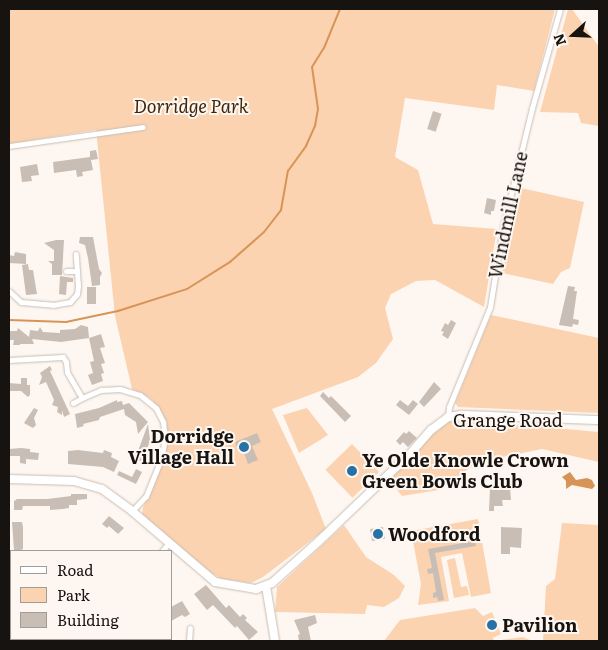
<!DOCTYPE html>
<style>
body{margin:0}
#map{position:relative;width:608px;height:650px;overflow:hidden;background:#fef7f1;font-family:Literata,serif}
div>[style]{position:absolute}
.green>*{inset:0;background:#fcd3b0;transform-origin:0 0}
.water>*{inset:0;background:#d79457}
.stream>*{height:2px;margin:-1px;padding:0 1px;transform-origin:1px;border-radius:1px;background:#d79457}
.building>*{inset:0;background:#c9beb5;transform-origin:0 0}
.roads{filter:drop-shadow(0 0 1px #c8bdb4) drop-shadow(0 0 1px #c8bdb4)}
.street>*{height:5px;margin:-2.5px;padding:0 2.5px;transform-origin:2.5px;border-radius:2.5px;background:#fff}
.secondary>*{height:8px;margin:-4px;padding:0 4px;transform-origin:4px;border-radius:4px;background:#fff}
.dots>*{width:14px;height:14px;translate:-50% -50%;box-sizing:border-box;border:2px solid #fef7f1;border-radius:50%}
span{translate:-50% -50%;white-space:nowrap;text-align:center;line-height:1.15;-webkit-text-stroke:4px #fef7f1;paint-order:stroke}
.park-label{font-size:18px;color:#3f2509;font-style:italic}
.street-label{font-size:18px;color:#171310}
.poi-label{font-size:18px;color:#171310;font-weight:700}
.right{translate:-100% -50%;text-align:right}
.left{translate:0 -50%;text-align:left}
.frame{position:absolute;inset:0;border:10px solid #171310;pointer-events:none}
.legend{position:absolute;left:10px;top:550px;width:162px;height:90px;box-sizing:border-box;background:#fef7f1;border:1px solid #a29c97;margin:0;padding:6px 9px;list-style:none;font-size:15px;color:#171310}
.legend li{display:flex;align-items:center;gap:10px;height:25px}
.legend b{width:25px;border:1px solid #a29c97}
.north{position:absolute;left:548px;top:10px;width:50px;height:50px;-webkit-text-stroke:4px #fef7f1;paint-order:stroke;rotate:250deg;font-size:14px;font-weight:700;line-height:20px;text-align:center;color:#171310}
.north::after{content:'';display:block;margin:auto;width:18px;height:22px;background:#171310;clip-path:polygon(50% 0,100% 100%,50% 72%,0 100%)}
</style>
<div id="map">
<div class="green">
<i style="clip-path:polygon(9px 9px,555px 9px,534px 91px,497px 85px,494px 110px,405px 98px,395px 157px,418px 170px,433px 224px,497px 229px,484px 307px,435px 280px,416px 281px,391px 294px,385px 308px,393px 339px,376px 363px,358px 377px,272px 409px,312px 493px,326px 529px,263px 577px,251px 583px,222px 579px,211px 573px,142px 517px,143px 507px,160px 470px,165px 452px,167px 429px,158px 407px,150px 398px,132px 389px,115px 316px,96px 130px,9px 144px)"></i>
<i style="clip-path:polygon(568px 9px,572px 9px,599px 47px,599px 126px,581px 123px,578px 113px,540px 112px)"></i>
<i style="clip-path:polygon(521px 188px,584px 202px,570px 268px,561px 272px,553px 284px,502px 273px)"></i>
<i style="clip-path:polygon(491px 315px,599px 338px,599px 413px,458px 407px,455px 403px)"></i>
<i style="clip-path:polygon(307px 408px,328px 435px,299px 453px,283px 415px)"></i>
<i style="clip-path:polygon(467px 420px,599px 432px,599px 462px,542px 449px,478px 462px,439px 490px,402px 496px,389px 480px,432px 434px,448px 422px)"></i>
<i style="left:352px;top:444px;width:39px;height:37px;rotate:46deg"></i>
<i style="clip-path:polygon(478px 519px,491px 593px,471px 597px,462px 553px,441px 557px,449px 601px,418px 605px,421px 584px,411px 531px)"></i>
<i style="clip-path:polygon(562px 523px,599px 525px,599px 641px,543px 641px,546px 586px,555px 579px)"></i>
<i style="clip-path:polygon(344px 525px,366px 557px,394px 575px,405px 586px,399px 598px,384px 607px,367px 605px,365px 614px,275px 612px,277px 587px)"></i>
<i style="clip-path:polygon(455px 558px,461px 587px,467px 586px,469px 595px,454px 598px,447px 560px)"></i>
<i style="clip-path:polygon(475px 608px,483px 616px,492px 612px,501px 634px,493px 638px,494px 641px,523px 637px,532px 641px,384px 641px,400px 620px)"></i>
</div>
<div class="water">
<i style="clip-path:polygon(570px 472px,576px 480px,587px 478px,592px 480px,595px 486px,592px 489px,572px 485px,566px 489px,566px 481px,562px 477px)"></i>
</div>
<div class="stream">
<i style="left:9px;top:320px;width:57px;rotate:2deg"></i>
<i style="left:66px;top:322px;width:53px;rotate:-11.9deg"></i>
<i style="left:118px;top:311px;width:72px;rotate:-17.7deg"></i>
<i style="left:187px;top:289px;width:51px;rotate:-32.1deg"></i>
<i style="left:230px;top:262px;width:45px;rotate:-41.4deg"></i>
<i style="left:264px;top:232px;width:28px;rotate:-52deg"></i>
<i style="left:281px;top:210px;width:40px;rotate:-80deg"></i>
<i style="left:288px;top:171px;width:31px;rotate:-54deg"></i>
<i style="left:306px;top:146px;width:22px;rotate:-66deg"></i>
<i style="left:315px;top:126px;width:17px;rotate:-80deg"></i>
<i style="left:318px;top:109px;width:42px;rotate:-98.1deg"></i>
<i style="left:312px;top:67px;width:22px;rotate:-58deg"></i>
<i style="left:324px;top:48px;width:42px;rotate:-67.7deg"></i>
</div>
<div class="building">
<i style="left:433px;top:111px;width:9px;height:19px;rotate:18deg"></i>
<i style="clip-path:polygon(96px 150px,98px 159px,91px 160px,93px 170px,82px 172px,83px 176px,77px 177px,76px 170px,54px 173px,53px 162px,90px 157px,90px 151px)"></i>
<i style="clip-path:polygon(37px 164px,39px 175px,31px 176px,32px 181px,22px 182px,20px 167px)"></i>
<i style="clip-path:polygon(487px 198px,496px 200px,494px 211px,491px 211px,491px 215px,484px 213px)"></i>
<i style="clip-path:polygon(80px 237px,93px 237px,99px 269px,102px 273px,100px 277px,100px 285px,92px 286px,88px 258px,85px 245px,79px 243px)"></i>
<i style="clip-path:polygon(56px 240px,64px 240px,62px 275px,52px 275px,52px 264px,48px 261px,54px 261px,54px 250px,44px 243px)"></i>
<i style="clip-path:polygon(15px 252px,26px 254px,26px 264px,9px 263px,9px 255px,14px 256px)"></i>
<i style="clip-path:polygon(28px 264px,29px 270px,33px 270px,37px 294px,26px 295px,22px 265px)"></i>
<i style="clip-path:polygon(60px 276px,73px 278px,73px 282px,67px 282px,66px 295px,59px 294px)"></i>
<i style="clip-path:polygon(568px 286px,575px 287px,574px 291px,577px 291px,573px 319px,579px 320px,578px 325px,573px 324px,572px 327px,559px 325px)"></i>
<i style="left:87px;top:287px;width:9px;height:17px"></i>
<i style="clip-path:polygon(451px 320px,456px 323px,448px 339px,442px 335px,444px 332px,441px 331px,445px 323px,448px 325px)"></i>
<i style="clip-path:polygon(81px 325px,88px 327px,89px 338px,101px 334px,105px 347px,100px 348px,105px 363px,101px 364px,104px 373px,101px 374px,103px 381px,92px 385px,88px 375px,93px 373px,90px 362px,94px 361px,89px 338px,61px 342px,32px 339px,34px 344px,20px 344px,20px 345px,13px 345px,14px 340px,9px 340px,9px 331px,17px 331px,18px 328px,29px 337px,30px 330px,38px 331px,40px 327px,43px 332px,60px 333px,60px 330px,75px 329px)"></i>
<i style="clip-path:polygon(50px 366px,52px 370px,50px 371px,70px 414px,64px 417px,62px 410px,62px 415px,57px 412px,58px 407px,52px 405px,54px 400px,46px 382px,39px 385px,42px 377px,40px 373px)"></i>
<i style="clip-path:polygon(21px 378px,27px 378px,27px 385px,30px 385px,30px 395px,28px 397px,21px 391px,9px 391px,9px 383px,21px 384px)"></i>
<i style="clip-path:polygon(434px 382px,441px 389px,424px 407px,419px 402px)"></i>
<i style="clip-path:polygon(323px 392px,329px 398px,331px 396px,351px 416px,345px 422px,320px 396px)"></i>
<i style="clip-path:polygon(117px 400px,117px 402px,122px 401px,123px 405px,129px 403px,148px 422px,138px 434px,136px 422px,125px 415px,124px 409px,100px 417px,99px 420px,83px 424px,84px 426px,77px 428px,75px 414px,99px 408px)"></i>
<i style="clip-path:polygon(400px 400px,408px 406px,413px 400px,418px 404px,409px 415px,396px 405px)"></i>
<i style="clip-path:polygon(34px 408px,38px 410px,34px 418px,36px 425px,33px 428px,24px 423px)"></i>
<i style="clip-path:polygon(148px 424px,150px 440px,143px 462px,135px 459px)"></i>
<i style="clip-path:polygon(409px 431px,417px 438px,408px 447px,403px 442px,400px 445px,396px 441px,404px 432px,406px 434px)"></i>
<i style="clip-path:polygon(257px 433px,261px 442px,252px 446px,258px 460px,248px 464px,243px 450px,239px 452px,235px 442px)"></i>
<i style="clip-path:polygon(21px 448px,30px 449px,30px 452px,39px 453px,38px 460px,26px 459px,26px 464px,20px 463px,20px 456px,9px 456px,9px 449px)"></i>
<i style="clip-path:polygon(78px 450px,103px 453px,104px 450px,112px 453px,111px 457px,119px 461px,114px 472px,103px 467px,68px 464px,68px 451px)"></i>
<i style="clip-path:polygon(136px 469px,142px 472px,136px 484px,117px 475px,119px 471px,132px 477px)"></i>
<i style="clip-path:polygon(490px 488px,510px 488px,511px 500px,502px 500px,503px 506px,494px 506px,494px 511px,489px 511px)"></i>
<i style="clip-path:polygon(71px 494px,87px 494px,87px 499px,77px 500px,77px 505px,69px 505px,69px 508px,63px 509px,50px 510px,50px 506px,23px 506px,22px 510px,14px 510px,14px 501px,17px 499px,47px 499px,71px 496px)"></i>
<i style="clip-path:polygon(109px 516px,124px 528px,118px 534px,109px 526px,107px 528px,102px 524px)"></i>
<i style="clip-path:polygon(12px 522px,22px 522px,23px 527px,23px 549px,19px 551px,14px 551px)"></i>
<i style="left:383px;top:527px;width:12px;height:13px;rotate:81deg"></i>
<i style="clip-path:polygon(501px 527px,522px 528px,521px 548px,510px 547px,510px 554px,501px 554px)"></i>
<i style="clip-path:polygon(475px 541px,476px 546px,435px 553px,444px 600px,438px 601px,437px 597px,433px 598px,433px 593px,436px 592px,433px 573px,428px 574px,427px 569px,432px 568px,428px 549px)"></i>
<i style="clip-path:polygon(206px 585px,226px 608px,229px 605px,240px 617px,243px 614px,247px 618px,245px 620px,258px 632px,249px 640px,237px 626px,235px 628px,213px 605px,207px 610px,194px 594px)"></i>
<i style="clip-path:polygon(182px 601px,190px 614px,185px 617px,182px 615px,171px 621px,171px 607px)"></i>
<i style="clip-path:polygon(315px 615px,317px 623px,308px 627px,311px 641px,299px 641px,298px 635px,300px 634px,294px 620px)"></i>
</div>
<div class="roads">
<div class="street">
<i style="left:9px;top:146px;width:135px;rotate:-8.1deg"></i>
<i style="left:66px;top:271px;width:11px"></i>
<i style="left:9px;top:291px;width:16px;rotate:43deg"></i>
<i style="left:21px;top:302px;width:32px;rotate:5deg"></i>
<i style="left:53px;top:305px;width:17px;rotate:-10deg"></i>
<i style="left:70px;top:302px;width:11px;rotate:-49deg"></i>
<i style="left:77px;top:294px;width:8px;rotate:-83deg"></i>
<i style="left:78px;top:286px;width:32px;rotate:-94deg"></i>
<i style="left:9px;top:360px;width:54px;rotate:-3.2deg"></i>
<i style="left:63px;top:357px;width:6px;rotate:59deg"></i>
<i style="left:66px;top:362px;width:10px;rotate:84deg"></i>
<i style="left:67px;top:372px;width:30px;rotate:60deg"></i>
<i style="left:82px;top:398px;width:21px;rotate:-23deg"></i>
<i style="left:101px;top:390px;width:19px;rotate:-3deg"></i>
<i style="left:120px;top:389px;width:21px;rotate:17deg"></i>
<i style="left:140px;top:395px;width:21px;rotate:39deg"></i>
<i style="left:156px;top:408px;width:16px;rotate:63deg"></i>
<i style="left:163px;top:422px;width:15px;rotate:82deg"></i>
<i style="left:165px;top:437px;width:12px;rotate:99deg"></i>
<i style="left:163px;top:449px;width:16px;rotate:105deg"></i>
<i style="left:159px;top:464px;width:35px;rotate:112deg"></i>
<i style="left:146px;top:496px;width:21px;rotate:133deg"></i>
<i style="left:73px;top:403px;width:10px;rotate:-29deg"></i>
<i style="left:448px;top:417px;width:10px;rotate:-84deg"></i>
<i style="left:449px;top:407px;width:108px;rotate:-67.7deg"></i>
<i style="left:490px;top:307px;width:81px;rotate:-80.8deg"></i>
<i style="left:503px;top:227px;width:122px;rotate:-76.3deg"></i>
<i style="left:532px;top:108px;width:103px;rotate:-74.2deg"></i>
<i style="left:162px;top:551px;width:11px;rotate:-49deg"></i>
<i style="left:115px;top:641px;width:2px;rotate:-90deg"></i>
<i style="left:189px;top:641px;width:13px;rotate:-86deg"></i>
</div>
<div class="secondary">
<i style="left:9px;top:479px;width:65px;rotate:1.8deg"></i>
<i style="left:74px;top:481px;width:29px;rotate:16deg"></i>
<i style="left:102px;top:489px;width:37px;rotate:36deg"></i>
<i style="left:132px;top:511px;width:109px;rotate:40.5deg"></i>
<i style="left:215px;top:582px;width:42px;rotate:9.7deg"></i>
<i style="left:256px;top:589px;width:17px;rotate:-21deg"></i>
<i style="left:272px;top:583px;width:63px;rotate:-41.8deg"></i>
<i style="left:319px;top:541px;width:126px;rotate:-43.7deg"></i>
<i style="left:410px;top:454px;width:32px;rotate:-49deg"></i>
<i style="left:431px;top:430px;width:21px;rotate:-37deg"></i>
<i style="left:448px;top:417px;width:13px;rotate:-9deg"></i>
<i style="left:461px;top:415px;width:138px;rotate:2.1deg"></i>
<i style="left:266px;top:586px;width:56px;rotate:80.7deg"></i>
</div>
</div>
<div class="dots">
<i style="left:244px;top:447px;background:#2672a5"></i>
<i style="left:352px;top:471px;background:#2672a5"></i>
<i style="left:378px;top:534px;background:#2672a5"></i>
<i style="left:492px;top:625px;background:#2672a5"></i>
</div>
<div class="park-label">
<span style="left:191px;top:106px">Dorridge Park</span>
</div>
<div class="street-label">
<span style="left:508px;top:215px;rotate:-78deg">Windmill Lane</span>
<span style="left:508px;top:420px">Grange Road</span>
</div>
<div class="poi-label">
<span class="right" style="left:234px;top:447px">Dorridge<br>Village Hall</span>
<span class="left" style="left:362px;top:471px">Ye Olde Knowle Crown<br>Green Bowls Club</span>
<span class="left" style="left:388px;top:534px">Woodford</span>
<span class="left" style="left:502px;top:625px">Pavilion</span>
</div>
<div class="frame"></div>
<ul class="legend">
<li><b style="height:6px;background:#fff"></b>Road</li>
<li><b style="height:14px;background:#fcd3b0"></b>Park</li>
<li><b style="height:14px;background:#c9beb5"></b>Building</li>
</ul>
<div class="north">N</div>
</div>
